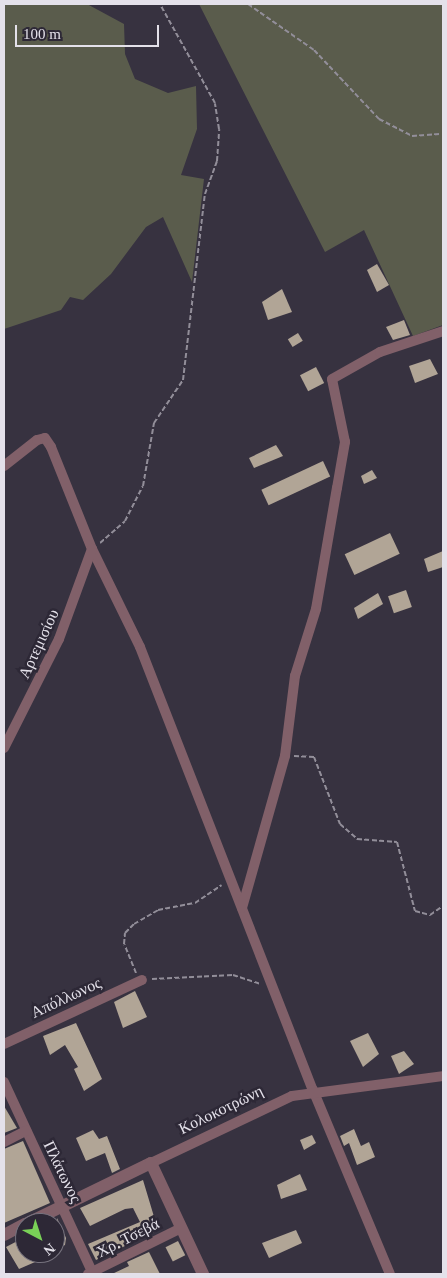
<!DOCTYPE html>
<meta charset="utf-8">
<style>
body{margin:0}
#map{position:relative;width:447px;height:1278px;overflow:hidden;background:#373240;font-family:"Times New Roman",serif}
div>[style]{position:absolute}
.green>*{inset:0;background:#5a5c4c}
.building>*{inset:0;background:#b1a596;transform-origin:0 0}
.path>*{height:2px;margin-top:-1px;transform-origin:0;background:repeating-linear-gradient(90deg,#928e99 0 5px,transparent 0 7.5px)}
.minor>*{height:10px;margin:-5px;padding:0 5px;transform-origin:5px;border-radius:5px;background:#816069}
.tertiary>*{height:12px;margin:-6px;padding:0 6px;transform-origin:6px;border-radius:6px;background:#816069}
span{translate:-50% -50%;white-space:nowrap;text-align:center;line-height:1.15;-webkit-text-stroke:5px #2d2836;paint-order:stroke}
.street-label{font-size:16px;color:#e4e1ea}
.frame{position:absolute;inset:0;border:5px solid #e4e1ea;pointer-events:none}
.north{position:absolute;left:15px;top:1213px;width:50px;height:50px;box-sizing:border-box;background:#2d2836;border:1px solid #76727e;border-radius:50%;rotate:140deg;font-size:14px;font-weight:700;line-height:20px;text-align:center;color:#e4e1ea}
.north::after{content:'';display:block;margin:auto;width:18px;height:22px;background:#79d157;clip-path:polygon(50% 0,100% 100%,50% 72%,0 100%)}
.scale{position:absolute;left:15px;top:25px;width:144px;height:22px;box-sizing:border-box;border:2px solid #e4e1ea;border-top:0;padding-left:6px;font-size:15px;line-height:18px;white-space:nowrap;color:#e4e1ea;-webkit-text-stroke:4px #2d2836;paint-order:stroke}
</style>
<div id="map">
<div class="green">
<i style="clip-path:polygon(4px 4px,87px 4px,124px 24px,125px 54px,135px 79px,168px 93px,196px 86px,197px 129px,181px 175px,204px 179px,192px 282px,163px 217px,146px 227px,111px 274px,83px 300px,70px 297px,61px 310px,4px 329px)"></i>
<i style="clip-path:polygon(199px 4px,443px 4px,443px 325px,413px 336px,364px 230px,325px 252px)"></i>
</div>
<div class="building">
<i style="clip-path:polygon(377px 264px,389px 285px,377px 292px,367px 270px)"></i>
<i style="clip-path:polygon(282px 289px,292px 312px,268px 320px,262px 302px)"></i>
<i style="clip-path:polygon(404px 320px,410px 335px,393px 340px,386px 327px)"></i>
<i style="left:298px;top:333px;width:9px;height:12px;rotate:58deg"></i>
<i style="clip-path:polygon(430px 359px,438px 374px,415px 383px,409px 366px)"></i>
<i style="left:316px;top:367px;width:18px;height:18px;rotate:63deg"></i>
<i style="clip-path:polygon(276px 445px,283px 456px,254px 468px,249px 458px)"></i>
<i style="left:323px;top:461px;width:17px;height:68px;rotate:65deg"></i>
<i style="clip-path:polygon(372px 470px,377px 478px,364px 484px,361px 476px)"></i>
<i style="left:390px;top:533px;width:23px;height:50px;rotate:65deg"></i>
<i style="clip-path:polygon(443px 551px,443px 567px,428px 572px,424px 559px)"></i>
<i style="left:406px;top:590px;width:18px;height:19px;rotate:71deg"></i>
<i style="clip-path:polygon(378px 593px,383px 604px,358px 619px,354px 608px)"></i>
<i style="clip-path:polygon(135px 991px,147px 1017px,123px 1028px,114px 1002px)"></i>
<i style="clip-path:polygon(76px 1023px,102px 1079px,84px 1091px,74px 1069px,78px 1067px,65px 1045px,50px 1055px,43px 1036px)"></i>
<i style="clip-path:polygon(368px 1033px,379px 1054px,363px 1067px,350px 1041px)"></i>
<i style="clip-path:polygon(404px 1051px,414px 1064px,399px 1074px,391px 1056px)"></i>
<i style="clip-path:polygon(4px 1106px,17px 1128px,4px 1133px)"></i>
<i style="clip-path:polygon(354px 1129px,361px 1146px,369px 1142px,375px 1157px,357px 1165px,349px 1143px,344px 1146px,340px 1136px)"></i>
<i style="clip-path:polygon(93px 1130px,99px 1139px,107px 1136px,120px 1169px,112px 1173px,105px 1153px,86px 1161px,76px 1138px)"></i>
<i style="clip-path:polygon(312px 1135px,316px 1143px,304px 1150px,300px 1140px)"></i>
<i style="clip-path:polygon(23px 1141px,50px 1203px,4px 1223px,4px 1149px)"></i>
<i style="clip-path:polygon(300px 1174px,307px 1190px,281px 1199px,277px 1185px)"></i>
<i style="clip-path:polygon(143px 1180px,158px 1230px,96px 1260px,88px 1244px,140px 1222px,133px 1208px,125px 1209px,90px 1226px,80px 1208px)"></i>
<i style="clip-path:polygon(57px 1218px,66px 1238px,65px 1245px,55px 1250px)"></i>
<i style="clip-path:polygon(296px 1230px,302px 1243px,269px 1258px,262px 1243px)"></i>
<i style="clip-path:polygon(25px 1237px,25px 1253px,40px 1253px,42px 1259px,19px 1269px,6px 1247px)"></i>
<i style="left:178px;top:1241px;width:16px;height:14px;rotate:63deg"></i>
<i style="clip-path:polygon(149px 1252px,160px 1274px,112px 1274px,129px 1266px,127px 1262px)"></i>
</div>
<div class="path">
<i style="left:248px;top:4px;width:80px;rotate:34.9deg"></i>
<i style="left:314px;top:50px;width:95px;rotate:46.7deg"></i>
<i style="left:379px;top:119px;width:37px;rotate:27deg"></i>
<i style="left:412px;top:136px;width:31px;rotate:-4deg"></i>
<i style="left:100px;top:543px;width:33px;rotate:-41deg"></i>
<i style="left:125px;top:521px;width:39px;rotate:-63deg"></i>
<i style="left:143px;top:486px;width:64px;rotate:-80.1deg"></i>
<i style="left:154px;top:423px;width:52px;rotate:-56deg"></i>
<i style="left:183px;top:380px;width:187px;rotate:-83.3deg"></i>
<i style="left:205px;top:194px;width:35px;rotate:-70deg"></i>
<i style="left:217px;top:161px;width:32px;rotate:-86deg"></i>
<i style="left:219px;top:129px;width:26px;rotate:-99deg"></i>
<i style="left:215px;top:103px;width:113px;rotate:-119.1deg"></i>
<i style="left:294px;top:756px;width:20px;rotate:3deg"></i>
<i style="left:314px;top:757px;width:72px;rotate:68.8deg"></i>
<i style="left:340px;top:824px;width:23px;rotate:41deg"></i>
<i style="left:357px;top:839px;width:40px;rotate:4.3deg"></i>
<i style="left:397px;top:842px;width:71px;rotate:75.4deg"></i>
<i style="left:415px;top:911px;width:16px;rotate:15deg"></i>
<i style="left:430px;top:915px;width:16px;rotate:-35deg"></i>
<i style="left:136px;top:973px;width:31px;rotate:-112deg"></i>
<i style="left:124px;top:944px;width:11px;rotate:-85deg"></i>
<i style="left:125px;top:933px;width:13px;rotate:-45deg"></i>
<i style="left:134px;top:924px;width:28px;rotate:-30deg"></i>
<i style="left:158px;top:910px;width:38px;rotate:-11deg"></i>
<i style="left:195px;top:903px;width:32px;rotate:-34deg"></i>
<i style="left:152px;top:979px;width:81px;rotate:-2.8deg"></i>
<i style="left:233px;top:975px;width:29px;rotate:18deg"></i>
</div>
<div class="minor">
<i style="left:4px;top:466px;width:42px;rotate:-38.2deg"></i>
<i style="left:37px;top:440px;width:8px;rotate:-14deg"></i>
<i style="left:45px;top:438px;width:11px;rotate:56deg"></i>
<i style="left:51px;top:447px;width:110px;rotate:68.1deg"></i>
<i style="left:92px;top:549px;width:109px;rotate:63.9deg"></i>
<i style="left:140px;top:647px;width:476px;rotate:68.7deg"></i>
<i style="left:313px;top:1090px;width:199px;rotate:67.3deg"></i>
<i style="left:4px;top:748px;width:122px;rotate:-63.2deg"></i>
<i style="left:59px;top:639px;width:96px;rotate:-69.9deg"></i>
<i style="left:242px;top:908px;width:158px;rotate:-74.2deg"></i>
<i style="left:285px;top:756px;width:81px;rotate:-82.9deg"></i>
<i style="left:295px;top:676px;width:70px;rotate:-72.6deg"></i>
<i style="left:316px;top:609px;width:123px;rotate:-80.2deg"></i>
<i style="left:337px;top:488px;width:47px;rotate:-80.1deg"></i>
<i style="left:345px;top:442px;width:64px;rotate:-101.7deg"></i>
<i style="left:332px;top:379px;width:55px;rotate:-29.4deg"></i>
<i style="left:380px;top:352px;width:66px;rotate:-18.4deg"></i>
<i style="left:4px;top:1044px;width:152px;rotate:-24.9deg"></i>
<i style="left:4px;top:1082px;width:212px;rotate:65.1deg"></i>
<i style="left:4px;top:1142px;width:25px;rotate:-27deg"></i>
<i style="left:151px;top:1163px;width:156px;rotate:-25.4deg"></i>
<i style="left:292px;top:1096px;width:152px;rotate:-7.5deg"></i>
<i style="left:88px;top:1274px;width:104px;rotate:-26.3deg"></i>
</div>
<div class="tertiary">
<i style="left:28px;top:1223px;width:137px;rotate:-26deg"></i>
<i style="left:151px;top:1163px;width:123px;rotate:64.9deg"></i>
<i style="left:4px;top:1235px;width:24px;rotate:-28deg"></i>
</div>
<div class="street-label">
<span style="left:39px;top:644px;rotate:-65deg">Αρτεμισίου</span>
<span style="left:66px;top:998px;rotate:-25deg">Απόλλωνος</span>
<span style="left:221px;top:1110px;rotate:-26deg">Κολοκοτρώνη</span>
<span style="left:62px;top:1172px;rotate:64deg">Πλάτωνος</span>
<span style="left:128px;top:1238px;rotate:-27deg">Χρ. Τσεβά</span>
</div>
<div class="frame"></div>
<div class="north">N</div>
<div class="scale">100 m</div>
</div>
